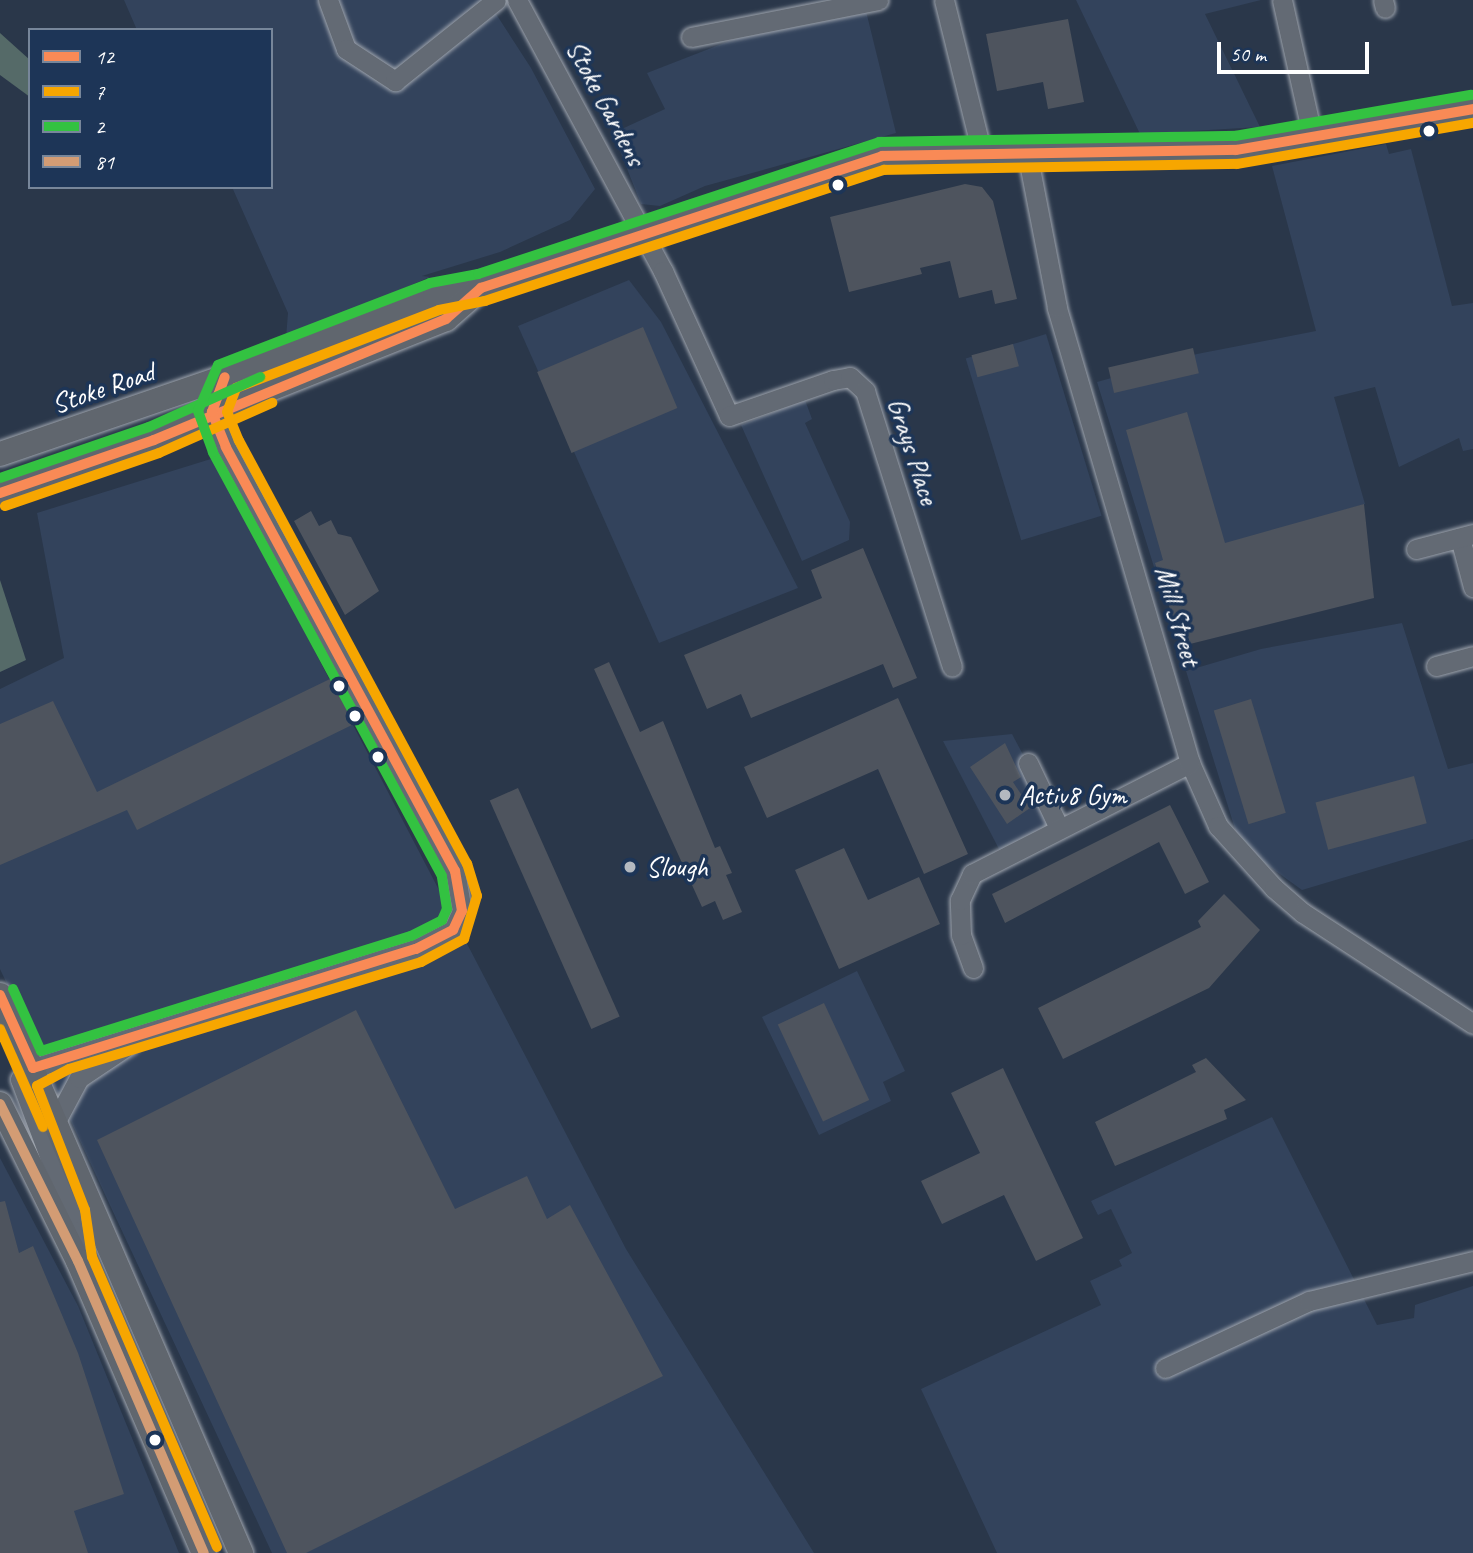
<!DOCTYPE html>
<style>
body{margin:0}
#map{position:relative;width:1473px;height:1553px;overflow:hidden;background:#2a374a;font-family:Caveat,sans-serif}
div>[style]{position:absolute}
.built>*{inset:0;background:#33435c;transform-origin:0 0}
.green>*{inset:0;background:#556a68}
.building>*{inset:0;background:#4e545e;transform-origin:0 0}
.roads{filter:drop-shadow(0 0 2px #9fa5ae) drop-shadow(0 0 2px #9fa5ae)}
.minor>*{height:19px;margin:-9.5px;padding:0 9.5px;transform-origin:9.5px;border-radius:9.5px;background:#636a74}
.major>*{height:24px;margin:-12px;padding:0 12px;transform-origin:12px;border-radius:12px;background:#60666e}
.bus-1>*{height:10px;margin:-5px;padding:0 5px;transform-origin:5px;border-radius:5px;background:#f98a56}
.bus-2>*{height:10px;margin:-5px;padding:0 5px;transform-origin:5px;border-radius:5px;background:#f7a600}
.bus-3>*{height:10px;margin:-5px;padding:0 5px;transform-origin:5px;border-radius:5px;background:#33c241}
.bus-4>*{height:10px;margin:-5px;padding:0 5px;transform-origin:5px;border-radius:5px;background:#d39c74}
.dots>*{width:19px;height:19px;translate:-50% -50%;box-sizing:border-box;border:4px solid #1d3557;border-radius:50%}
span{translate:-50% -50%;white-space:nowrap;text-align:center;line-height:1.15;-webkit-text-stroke:7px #1d3557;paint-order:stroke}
.street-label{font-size:28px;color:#fff}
.poi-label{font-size:28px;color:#fff}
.left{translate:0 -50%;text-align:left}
.legend{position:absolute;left:28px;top:28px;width:245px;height:161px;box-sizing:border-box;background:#1d3557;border:2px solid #77869a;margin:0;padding:9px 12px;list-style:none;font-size:21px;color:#fff}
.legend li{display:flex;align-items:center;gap:14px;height:35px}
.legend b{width:35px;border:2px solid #77869a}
.scale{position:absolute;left:1217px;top:42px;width:152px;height:32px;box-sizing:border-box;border:4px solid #fff;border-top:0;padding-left:9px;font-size:21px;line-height:24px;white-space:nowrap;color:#fff;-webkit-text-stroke:5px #1d3557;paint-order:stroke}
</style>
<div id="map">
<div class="built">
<i style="clip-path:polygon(124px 0,487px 0,531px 68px,595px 189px,570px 220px,500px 252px,422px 276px,430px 277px,286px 338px,288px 313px,232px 187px,271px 187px,271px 30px,137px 30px)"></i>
<i style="clip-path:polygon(1076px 0,1261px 0,1205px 14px,1260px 127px,1140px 134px)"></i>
<i style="clip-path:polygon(865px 7px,896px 133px,705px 186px,660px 206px,641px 204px,613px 133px,665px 109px,647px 73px,755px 31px)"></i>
<i style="clip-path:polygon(1386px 144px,1389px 154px,1411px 149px,1452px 306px,1473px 303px,1473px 449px,1463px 451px,1459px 438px,1399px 467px,1375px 387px,1334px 397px,1365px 504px,1154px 567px,1097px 382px,1197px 354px,1316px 331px,1272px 166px)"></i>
<i style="clip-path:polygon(629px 280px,661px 322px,798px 588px,659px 643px,518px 326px)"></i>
<i style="left:1046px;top:334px;width:190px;height:84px;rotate:73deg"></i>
<i style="clip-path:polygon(805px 400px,812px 419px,805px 423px,850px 522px,849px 540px,802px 561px,741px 425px)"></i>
<i style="clip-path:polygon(214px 458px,626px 1249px,814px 1553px,272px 1553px,0 969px,0 689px,64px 658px,37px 513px)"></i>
<i style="clip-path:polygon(1402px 623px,1448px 769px,1473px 763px,1473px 839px,1302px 890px,1263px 862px,1236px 832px,1186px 671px,1261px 649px)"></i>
<i style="clip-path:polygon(1012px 734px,1058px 820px,1000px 851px,943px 741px)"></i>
<i style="clip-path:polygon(857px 971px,905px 1071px,883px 1082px,891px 1101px,819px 1135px,762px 1017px)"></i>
<i style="clip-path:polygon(1272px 1117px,1377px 1325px,1414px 1318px,1415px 1305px,1473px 1286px,1473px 1553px,997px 1553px,921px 1389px,1101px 1305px,1090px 1281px,1122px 1266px,1119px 1260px,1132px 1253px,1111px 1209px,1098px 1215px,1091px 1201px)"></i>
<i style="clip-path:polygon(0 1158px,78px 1306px,179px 1553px,0 1553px)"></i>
</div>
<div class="green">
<i style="clip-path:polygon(0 33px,30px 60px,30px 97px,0 75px)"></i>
<i style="clip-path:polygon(0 580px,26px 660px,0 672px)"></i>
</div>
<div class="building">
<i style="clip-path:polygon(1068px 19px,1084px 102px,1048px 109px,1043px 82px,997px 91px,986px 34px)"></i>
<i style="clip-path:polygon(965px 184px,982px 187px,993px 201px,1017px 299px,995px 304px,992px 290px,959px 298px,950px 261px,920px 268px,922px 274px,849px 292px,830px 217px)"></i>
<i style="left:643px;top:327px;width:88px;height:115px;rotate:67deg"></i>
<i style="left:1013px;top:344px;width:23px;height:43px;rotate:75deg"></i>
<i style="left:1193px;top:348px;width:26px;height:87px;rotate:77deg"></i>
<i style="clip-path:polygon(1187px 412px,1225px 543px,1364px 504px,1374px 598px,1182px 646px,1155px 563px,1163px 560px,1126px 430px)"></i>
<i style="clip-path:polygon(311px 511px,319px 526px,331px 520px,338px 534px,351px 537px,379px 591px,345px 615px,294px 521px)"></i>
<i style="clip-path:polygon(863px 548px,917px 678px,893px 688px,883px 664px,751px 718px,741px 694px,707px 709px,684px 655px,822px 598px,811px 570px)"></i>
<i style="clip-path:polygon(609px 662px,640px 732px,663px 721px,715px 848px,720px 846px,732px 873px,726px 875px,742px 912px,723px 920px,715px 901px,702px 907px,594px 669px)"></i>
<i style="clip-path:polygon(332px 678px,354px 724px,137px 830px,127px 810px,0 865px,0 724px,53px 701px,97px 792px)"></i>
<i style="clip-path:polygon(898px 698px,968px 854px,924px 874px,878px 769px,767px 818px,744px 767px)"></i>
<i style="left:1251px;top:699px;width:119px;height:39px;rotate:73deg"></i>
<i style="clip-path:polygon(1005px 743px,1021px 777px,1013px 782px,1030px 808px,1007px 824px,970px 767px)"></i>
<i style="left:1414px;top:776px;width:49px;height:102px;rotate:75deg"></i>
<i style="left:518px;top:788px;width:250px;height:31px;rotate:66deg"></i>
<i style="clip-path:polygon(1170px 805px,1209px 882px,1185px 894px,1159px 842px,1005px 923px,992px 894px)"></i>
<i style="clip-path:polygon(844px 848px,868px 900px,919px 877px,940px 924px,839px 969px,795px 870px)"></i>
<i style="clip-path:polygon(1224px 894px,1260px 930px,1209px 988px,1063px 1059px,1038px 1008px,1201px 927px,1198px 921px)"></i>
<i style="left:824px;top:1003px;width:107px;height:51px;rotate:65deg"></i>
<i style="clip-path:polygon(356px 1010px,455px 1209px,527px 1176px,547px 1219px,570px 1205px,663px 1376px,306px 1553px,287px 1553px,97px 1140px)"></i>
<i style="clip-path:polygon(1206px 1058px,1246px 1100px,1224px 1110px,1227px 1119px,1115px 1166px,1095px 1122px,1196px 1072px,1192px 1065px)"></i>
<i style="clip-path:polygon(1003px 1068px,1083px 1238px,1036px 1261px,1004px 1195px,942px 1224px,921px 1181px,980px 1153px,951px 1093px)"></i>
<i style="clip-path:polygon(5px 1201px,19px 1253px,33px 1246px,78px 1353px,124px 1494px,74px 1511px,88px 1553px,0 1553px,0 1202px)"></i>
</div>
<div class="roads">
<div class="minor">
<i style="left:328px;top:0;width:52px;rotate:69.8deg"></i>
<i style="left:346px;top:49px;width:59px;rotate:33.1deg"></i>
<i style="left:395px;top:81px;width:129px;rotate:-38.7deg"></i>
<i style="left:517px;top:0;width:308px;rotate:61.7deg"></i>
<i style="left:663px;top:271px;width:159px;rotate:65.5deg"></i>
<i style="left:729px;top:416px;width:110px;rotate:-19.1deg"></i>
<i style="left:833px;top:380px;width:17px;rotate:-10deg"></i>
<i style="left:850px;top:377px;width:21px;rotate:43deg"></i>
<i style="left:865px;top:391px;width:289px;rotate:72.5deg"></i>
<i style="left:944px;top:0;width:158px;rotate:76.1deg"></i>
<i style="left:1282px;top:0;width:142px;rotate:77.4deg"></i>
<i style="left:1383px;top:0;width:8px;rotate:76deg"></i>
<i style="left:691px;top:37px;width:191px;rotate:-11.2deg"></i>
<i style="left:1460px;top:538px;width:51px;rotate:75.1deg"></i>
<i style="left:1416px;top:549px;width:59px;rotate:-14.7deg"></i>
<i style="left:1436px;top:666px;width:38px;rotate:-15deg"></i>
<i style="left:1028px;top:763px;width:70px;rotate:64.5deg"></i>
<i style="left:1190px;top:763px;width:69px;rotate:66deg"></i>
<i style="left:1218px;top:826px;width:84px;rotate:47.9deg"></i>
<i style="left:1274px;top:888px;width:38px;rotate:41deg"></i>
<i style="left:1303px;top:913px;width:203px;rotate:33.1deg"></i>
<i style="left:973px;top:968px;width:35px;rotate:-110deg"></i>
<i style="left:961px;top:935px;width:35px;rotate:-92deg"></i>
<i style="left:960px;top:900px;width:29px;rotate:-65deg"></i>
<i style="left:972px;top:874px;width:245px;rotate:-27deg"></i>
<i style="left:1190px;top:763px;width:475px;rotate:-106.3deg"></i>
<i style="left:1057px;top:307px;width:158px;rotate:-101deg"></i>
<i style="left:56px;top:1121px;width:49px;rotate:-61.9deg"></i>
<i style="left:79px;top:1078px;width:61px;rotate:-33.7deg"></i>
<i style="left:76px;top:1247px;width:33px;rotate:-99deg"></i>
<i style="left:71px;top:1214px;width:144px;rotate:-110.7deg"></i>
<i style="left:20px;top:1079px;width:17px;rotate:-40deg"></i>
<i style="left:33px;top:1068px;width:401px;rotate:-17.3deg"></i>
<i style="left:416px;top:949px;width:42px;rotate:-27.2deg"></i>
<i style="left:453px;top:930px;width:21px;rotate:-65deg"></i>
<i style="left:462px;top:911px;width:41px;rotate:-99.9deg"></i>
<i style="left:455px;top:871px;width:482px;rotate:-118.4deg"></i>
<i style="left:226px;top:447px;width:38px;rotate:-112deg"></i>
<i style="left:212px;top:412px;width:37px;rotate:-70deg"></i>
<i style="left:1165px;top:1368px;width:159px;rotate:-25deg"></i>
<i style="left:1309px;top:1301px;width:169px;rotate:-13.7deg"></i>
</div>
<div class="major">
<i style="left:0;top:454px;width:238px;rotate:-18.9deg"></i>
<i style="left:225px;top:377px;width:225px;rotate:-21.1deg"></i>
<i style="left:435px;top:296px;width:47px;rotate:-9.9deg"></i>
<i style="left:481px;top:288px;width:422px;rotate:-18.2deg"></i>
<i style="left:882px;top:156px;width:354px;rotate:-1deg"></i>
<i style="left:1236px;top:150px;width:241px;rotate:-9.8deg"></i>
<i style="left:0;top:493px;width:163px;rotate:-19deg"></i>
<i style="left:154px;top:440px;width:64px;rotate:-25.8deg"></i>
<i style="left:212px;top:412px;width:252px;rotate:-21.7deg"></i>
<i style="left:446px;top:319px;width:47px;rotate:-41.5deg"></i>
<i style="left:0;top:995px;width:608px;rotate:66.64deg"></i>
<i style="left:0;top:1104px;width:175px;rotate:63.6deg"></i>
<i style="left:78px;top:1261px;width:318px;rotate:66.7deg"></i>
</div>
</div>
<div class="bus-1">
<i style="left:0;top:493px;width:163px;rotate:-19deg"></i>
<i style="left:154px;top:440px;width:316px;rotate:-22.5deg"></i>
<i style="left:446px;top:319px;width:47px;rotate:-41.5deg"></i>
<i style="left:481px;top:288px;width:422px;rotate:-18.2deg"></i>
<i style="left:882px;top:156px;width:354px;rotate:-1deg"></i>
<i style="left:1236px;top:150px;width:241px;rotate:-9.8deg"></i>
<i style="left:0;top:995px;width:80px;rotate:65.7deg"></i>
<i style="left:33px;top:1068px;width:401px;rotate:-17.3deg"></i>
<i style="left:416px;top:949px;width:42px;rotate:-27.2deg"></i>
<i style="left:453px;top:930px;width:21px;rotate:-65deg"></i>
<i style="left:462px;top:911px;width:41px;rotate:-99.9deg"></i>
<i style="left:455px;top:871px;width:482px;rotate:-118.4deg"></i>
<i style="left:226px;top:447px;width:38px;rotate:-112deg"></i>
<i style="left:212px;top:412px;width:37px;rotate:-70deg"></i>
</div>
<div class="bus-2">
<i style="left:5px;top:506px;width:163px;rotate:-19deg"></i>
<i style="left:159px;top:453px;width:124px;rotate:-23.9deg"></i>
<i style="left:0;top:1029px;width:107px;rotate:66.3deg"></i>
<i style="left:217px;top:1547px;width:316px;rotate:-113.3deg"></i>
<i style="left:92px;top:1257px;width:48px;rotate:-98.5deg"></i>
<i style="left:85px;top:1210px;width:133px;rotate:-111.2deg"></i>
<i style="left:37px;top:1086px;width:36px;rotate:-28deg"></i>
<i style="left:69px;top:1069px;width:368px;rotate:-16.9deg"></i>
<i style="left:421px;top:962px;width:49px;rotate:-28.1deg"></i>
<i style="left:464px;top:939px;width:45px;rotate:-73.2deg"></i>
<i style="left:477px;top:896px;width:34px;rotate:-107deg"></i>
<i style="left:467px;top:864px;width:481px;rotate:-118.3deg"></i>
<i style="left:239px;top:441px;width:31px;rotate:-112deg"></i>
<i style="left:227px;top:412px;width:26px;rotate:-69deg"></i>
<i style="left:236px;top:388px;width:217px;rotate:-21deg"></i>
<i style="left:439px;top:310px;width:47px;rotate:-11.1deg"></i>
<i style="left:485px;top:301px;width:420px;rotate:-18.2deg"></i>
<i style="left:884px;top:170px;width:353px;rotate:-1deg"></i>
<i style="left:1237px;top:164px;width:240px;rotate:-9.9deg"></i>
</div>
<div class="bus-3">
<i style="left:0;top:478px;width:157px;rotate:-18.9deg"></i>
<i style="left:149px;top:427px;width:122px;rotate:-24.2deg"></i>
<i style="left:13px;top:989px;width:68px;rotate:65.7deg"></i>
<i style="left:41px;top:1051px;width:387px;rotate:-17.3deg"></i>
<i style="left:411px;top:936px;width:35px;rotate:-27deg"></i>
<i style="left:442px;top:920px;width:12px;rotate:-66deg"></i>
<i style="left:447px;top:909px;width:33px;rotate:-99deg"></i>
<i style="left:442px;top:876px;width:482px;rotate:-118.4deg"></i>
<i style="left:213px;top:452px;width:44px;rotate:-110.1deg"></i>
<i style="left:198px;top:411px;width:50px;rotate:-66.5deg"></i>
<i style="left:218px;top:365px;width:227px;rotate:-21.1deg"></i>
<i style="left:430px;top:283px;width:49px;rotate:-10.6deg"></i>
<i style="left:478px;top:274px;width:422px;rotate:-18.2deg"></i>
<i style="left:879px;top:142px;width:356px;rotate:-1deg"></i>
<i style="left:1235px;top:136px;width:240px;rotate:-9.9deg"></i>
</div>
<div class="bus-4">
<i style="left:0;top:1104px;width:175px;rotate:63.6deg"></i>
<i style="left:78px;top:1261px;width:318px;rotate:66.7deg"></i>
</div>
<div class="dots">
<i style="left:1429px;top:131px;background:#fff"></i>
<i style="left:838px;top:185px;background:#fff"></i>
<i style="left:339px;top:686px;background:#fff"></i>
<i style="left:355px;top:716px;background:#fff"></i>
<i style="left:378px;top:757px;background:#fff"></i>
<i style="left:1005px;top:795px;background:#b4b9c0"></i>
<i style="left:630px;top:867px;background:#b4b9c0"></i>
<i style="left:155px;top:1440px;background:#fff"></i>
</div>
<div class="street-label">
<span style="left:606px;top:103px;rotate:62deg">Stoke Gardens</span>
<span style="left:103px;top:388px;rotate:-19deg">Stoke Road</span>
<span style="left:913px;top:451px;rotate:72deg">Grays Place</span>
<span style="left:1178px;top:616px;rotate:74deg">Mill Street</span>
</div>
<div class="poi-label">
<span class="left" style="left:1019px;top:795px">Activ8 Gym</span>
<span class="left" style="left:646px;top:867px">Slough</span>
</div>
<ul class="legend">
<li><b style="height:9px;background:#f98a56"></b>12</li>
<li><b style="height:9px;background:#f7a600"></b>7</li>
<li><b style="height:9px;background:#33c241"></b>2</li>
<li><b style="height:9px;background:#d39c74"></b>81</li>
</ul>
<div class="scale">50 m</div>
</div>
